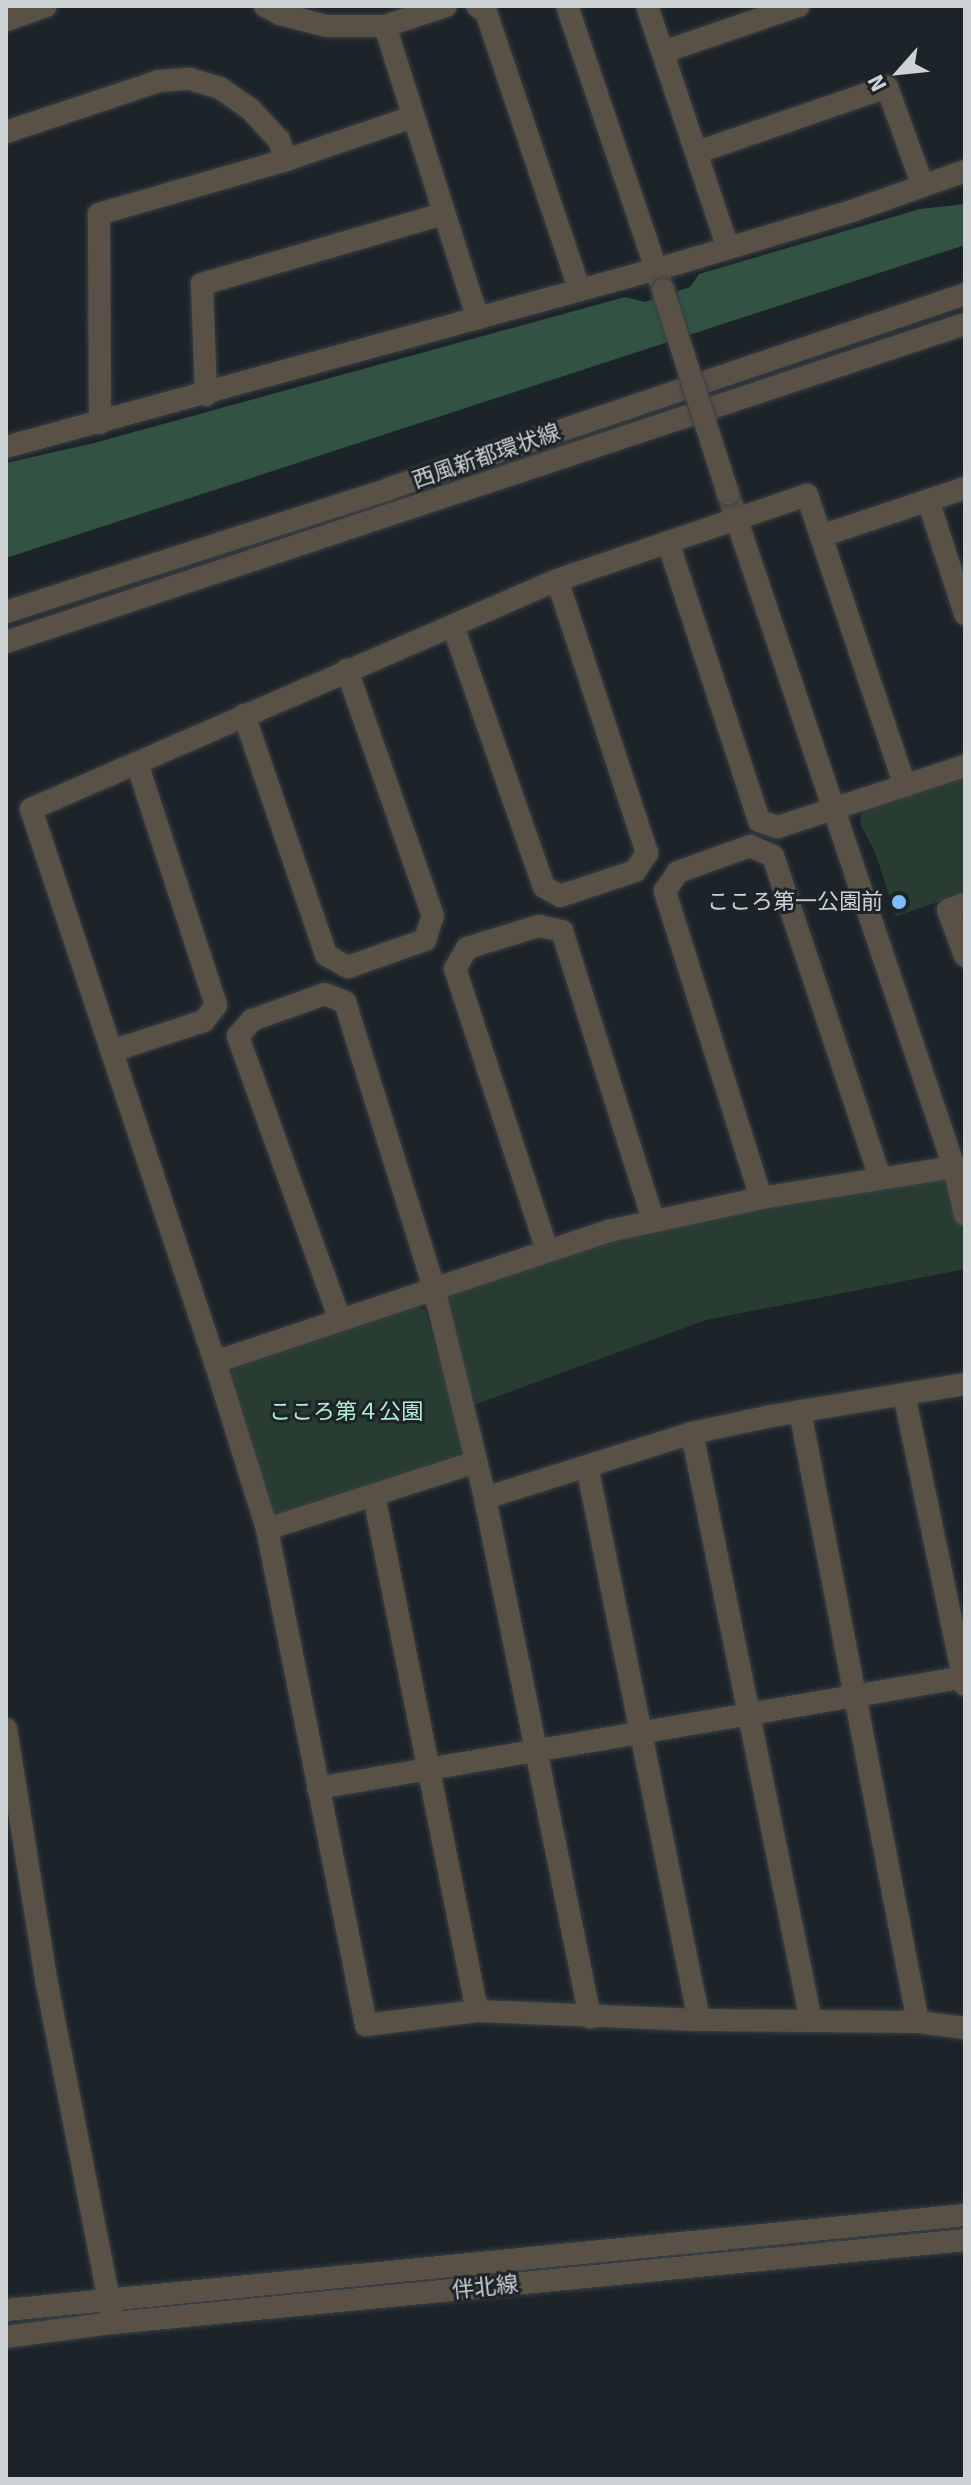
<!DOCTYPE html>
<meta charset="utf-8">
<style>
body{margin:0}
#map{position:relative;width:971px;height:2485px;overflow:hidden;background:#1d2429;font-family:Signika,"Noto Sans JP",sans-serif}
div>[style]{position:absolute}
.green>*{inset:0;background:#283c32}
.forest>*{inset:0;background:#325343}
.roads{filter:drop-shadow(0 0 2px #394045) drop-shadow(0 0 2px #394045)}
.minor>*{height:22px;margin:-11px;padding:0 11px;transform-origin:11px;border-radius:11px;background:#5a5146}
.tertiary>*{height:22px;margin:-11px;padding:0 11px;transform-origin:11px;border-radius:11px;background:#5a5146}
.bridges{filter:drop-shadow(0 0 2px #394045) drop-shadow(0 0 2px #394045)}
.tertiary-bridge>*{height:22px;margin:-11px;padding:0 11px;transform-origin:11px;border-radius:11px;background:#5a5146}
.dots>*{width:22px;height:22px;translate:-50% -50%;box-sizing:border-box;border:4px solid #1d2429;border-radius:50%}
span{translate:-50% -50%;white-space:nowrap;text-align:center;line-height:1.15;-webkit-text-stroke:6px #1d2429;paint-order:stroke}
.street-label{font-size:22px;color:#cdd2d5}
.poi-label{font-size:22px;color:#cdd2d5}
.right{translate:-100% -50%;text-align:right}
.park-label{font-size:22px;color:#afeece}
.frame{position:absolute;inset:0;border:8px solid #cdd2d5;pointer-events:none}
.north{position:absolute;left:859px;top:32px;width:80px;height:80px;-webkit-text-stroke:6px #1d2429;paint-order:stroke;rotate:243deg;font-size:22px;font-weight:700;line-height:32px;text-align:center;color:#cdd2d5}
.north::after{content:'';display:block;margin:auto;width:28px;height:36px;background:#cdd2d5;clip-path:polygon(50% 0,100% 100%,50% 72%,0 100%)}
</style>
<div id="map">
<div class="green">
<i style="clip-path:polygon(965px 778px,965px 893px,896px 916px,875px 852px,860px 824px,862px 809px)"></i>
<i style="clip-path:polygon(965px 1165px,965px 1269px,706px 1320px,463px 1409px,434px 1288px,509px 1262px,866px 1181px)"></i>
<i style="clip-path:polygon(410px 1303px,425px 1310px,464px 1444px,458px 1459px,289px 1518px,273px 1511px,229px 1376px,236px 1363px)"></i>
</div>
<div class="forest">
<i style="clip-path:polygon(965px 204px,965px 245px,6px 558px,6px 463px,94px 443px,625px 297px,645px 302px,690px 287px,699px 274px,920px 209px)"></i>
</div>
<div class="roads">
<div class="minor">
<i style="left:265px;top:6px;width:17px;rotate:28deg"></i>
<i style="left:280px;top:14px;width:49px;rotate:14.3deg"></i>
<i style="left:327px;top:26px;width:58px"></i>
<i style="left:385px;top:26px;width:64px;rotate:-18.2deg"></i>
<i style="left:477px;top:6px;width:11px;rotate:34deg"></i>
<i style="left:486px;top:12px;width:291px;rotate:71.4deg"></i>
<i style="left:647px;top:6px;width:255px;rotate:71.5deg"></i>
<i style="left:6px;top:20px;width:42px;rotate:-19.3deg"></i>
<i style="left:385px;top:26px;width:307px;rotate:72.4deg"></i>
<i style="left:663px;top:52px;width:143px;rotate:-18.8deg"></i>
<i style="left:6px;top:132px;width:161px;rotate:-18.4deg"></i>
<i style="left:159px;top:81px;width:31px;rotate:-4deg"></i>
<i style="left:190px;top:79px;width:31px;rotate:17deg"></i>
<i style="left:220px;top:88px;width:38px;rotate:35deg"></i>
<i style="left:251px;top:110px;width:41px;rotate:47deg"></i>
<i style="left:279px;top:140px;width:21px;rotate:71deg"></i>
<i style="left:698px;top:152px;width:200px;rotate:-19deg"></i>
<i style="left:887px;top:87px;width:105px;rotate:70deg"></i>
<i style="left:206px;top:395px;width:111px;rotate:-92.1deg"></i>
<i style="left:202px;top:284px;width:251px;rotate:-16.2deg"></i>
<i style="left:100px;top:423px;width:209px;rotate:-90.3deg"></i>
<i style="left:99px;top:214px;width:195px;rotate:-16.1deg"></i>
<i style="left:286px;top:160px;width:133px;rotate:-18.8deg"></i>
<i style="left:6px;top:447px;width:698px;rotate:-15.29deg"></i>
<i style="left:679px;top:263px;width:181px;rotate:-16.7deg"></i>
<i style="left:852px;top:211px;width:120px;rotate:-19.5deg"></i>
<i style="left:928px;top:500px;width:120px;rotate:72deg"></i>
<i style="left:821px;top:536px;width:152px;rotate:-18.4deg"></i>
<i style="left:668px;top:542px;width:293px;rotate:71.9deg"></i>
<i style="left:759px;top:821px;width:20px;rotate:18deg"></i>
<i style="left:778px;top:827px;width:197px;rotate:-18.1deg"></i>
<i style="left:453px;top:626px;width:276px;rotate:70.8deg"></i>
<i style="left:544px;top:887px;width:18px;rotate:29deg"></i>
<i style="left:560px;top:896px;width:79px;rotate:-18.4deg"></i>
<i style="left:635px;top:871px;width:22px;rotate:-56deg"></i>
<i style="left:647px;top:853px;width:287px;rotate:-108.2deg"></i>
<i style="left:244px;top:715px;width:254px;rotate:71.1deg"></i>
<i style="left:326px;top:955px;width:25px;rotate:29deg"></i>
<i style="left:348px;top:967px;width:82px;rotate:-19.3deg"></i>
<i style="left:425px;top:940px;width:25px;rotate:-72deg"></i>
<i style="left:433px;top:916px;width:261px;rotate:-109.3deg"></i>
<i style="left:905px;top:786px;width:307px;rotate:-108.6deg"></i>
<i style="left:807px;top:495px;width:264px;rotate:161.2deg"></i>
<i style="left:557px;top:580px;width:574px;rotate:156.47deg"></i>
<i style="left:31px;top:809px;width:583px;rotate:71.6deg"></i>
<i style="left:215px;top:1362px;width:415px;rotate:-18.4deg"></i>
<i style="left:609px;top:1231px;width:156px;rotate:-12.2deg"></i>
<i style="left:761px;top:1198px;width:195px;rotate:-9.1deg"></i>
<i style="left:965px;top:904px;width:18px;rotate:161deg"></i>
<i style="left:948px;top:910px;width:49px;rotate:69.7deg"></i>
<i style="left:112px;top:1051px;width:97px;rotate:-18.1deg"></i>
<i style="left:204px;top:1021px;width:20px;rotate:-53deg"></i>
<i style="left:216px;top:1005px;width:255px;rotate:-108.1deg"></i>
<i style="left:761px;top:1198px;width:322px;rotate:-107.4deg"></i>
<i style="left:665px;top:891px;width:23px;rotate:-56deg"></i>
<i style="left:678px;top:872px;width:77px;rotate:-19.9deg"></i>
<i style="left:750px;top:846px;width:25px;rotate:23deg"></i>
<i style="left:773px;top:856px;width:339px;rotate:71.6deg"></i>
<i style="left:547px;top:1250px;width:296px;rotate:-108.1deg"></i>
<i style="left:455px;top:969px;width:24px;rotate:-60deg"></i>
<i style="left:467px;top:948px;width:75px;rotate:-17deg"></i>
<i style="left:539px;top:926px;width:24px;rotate:12deg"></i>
<i style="left:562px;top:931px;width:303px;rotate:72.5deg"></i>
<i style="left:340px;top:1320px;width:302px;rotate:-109.8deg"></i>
<i style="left:238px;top:1036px;width:21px;rotate:-49deg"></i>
<i style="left:252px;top:1020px;width:77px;rotate:-19.6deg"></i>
<i style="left:325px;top:994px;width:22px;rotate:22deg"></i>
<i style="left:345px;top:1002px;width:300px;rotate:72.7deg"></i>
<i style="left:434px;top:1288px;width:216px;rotate:76.3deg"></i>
<i style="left:485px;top:1498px;width:530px;rotate:78.56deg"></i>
<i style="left:215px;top:1362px;width:175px;rotate:72.7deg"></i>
<i style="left:267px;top:1529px;width:506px;rotate:78.71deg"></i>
<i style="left:366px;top:2025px;width:112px;rotate:-7.2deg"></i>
<i style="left:477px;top:2011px;width:222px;rotate:2.3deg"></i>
<i style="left:699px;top:2020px;width:219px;rotate:0.5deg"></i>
<i style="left:918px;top:2022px;width:47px;rotate:7.3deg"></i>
<i style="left:904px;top:1394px;width:297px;rotate:78.2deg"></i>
<i style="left:800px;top:1411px;width:622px;rotate:79.07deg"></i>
<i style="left:692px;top:1433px;width:600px;rotate:78.56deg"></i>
<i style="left:587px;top:1466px;width:565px;rotate:78.57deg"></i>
<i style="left:374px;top:1496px;width:525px;rotate:78.69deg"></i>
<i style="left:485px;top:1498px;width:217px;rotate:-17.4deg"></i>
<i style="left:692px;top:1433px;width:81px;rotate:-12.1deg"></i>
<i style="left:771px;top:1416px;width:197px;rotate:-9.4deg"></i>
<i style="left:267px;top:1529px;width:219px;rotate:-17.8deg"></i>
<i style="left:318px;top:1788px;width:656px;rotate:-9.73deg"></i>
</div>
<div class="tertiary">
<i style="left:567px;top:6px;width:300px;rotate:71.3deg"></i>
<i style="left:728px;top:494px;width:710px;rotate:71.44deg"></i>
<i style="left:954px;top:1167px;width:49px;rotate:77.1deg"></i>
<i style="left:6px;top:612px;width:401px;rotate:-17.8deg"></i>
<i style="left:388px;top:489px;width:609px;rotate:-18.67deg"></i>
<i style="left:6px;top:642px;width:1010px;rotate:-18.35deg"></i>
<i style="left:6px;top:1729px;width:258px;rotate:80.9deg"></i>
<i style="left:47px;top:1984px;width:332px;rotate:78.9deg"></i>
<i style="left:6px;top:2310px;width:964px;rotate:-5.66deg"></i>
<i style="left:6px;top:2337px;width:108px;rotate:-7.5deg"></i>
<i style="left:113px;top:2323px;width:856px;rotate:-5.56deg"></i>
</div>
</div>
<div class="bridges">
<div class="tertiary-bridge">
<i style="left:663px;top:290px;width:214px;rotate:72.3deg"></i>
</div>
</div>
<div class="dots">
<i style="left:899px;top:902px;background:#7cbef9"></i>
</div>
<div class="street-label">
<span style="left:486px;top:456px;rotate:-19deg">西風新都環状線</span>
<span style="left:485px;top:2287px;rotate:-6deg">伴北線</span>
</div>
<div class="poi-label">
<span class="right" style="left:883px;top:902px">こころ第一公園前</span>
</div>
<div class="park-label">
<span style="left:346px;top:1412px">こころ第４公園</span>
</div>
<div class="frame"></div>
<div class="north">N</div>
</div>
